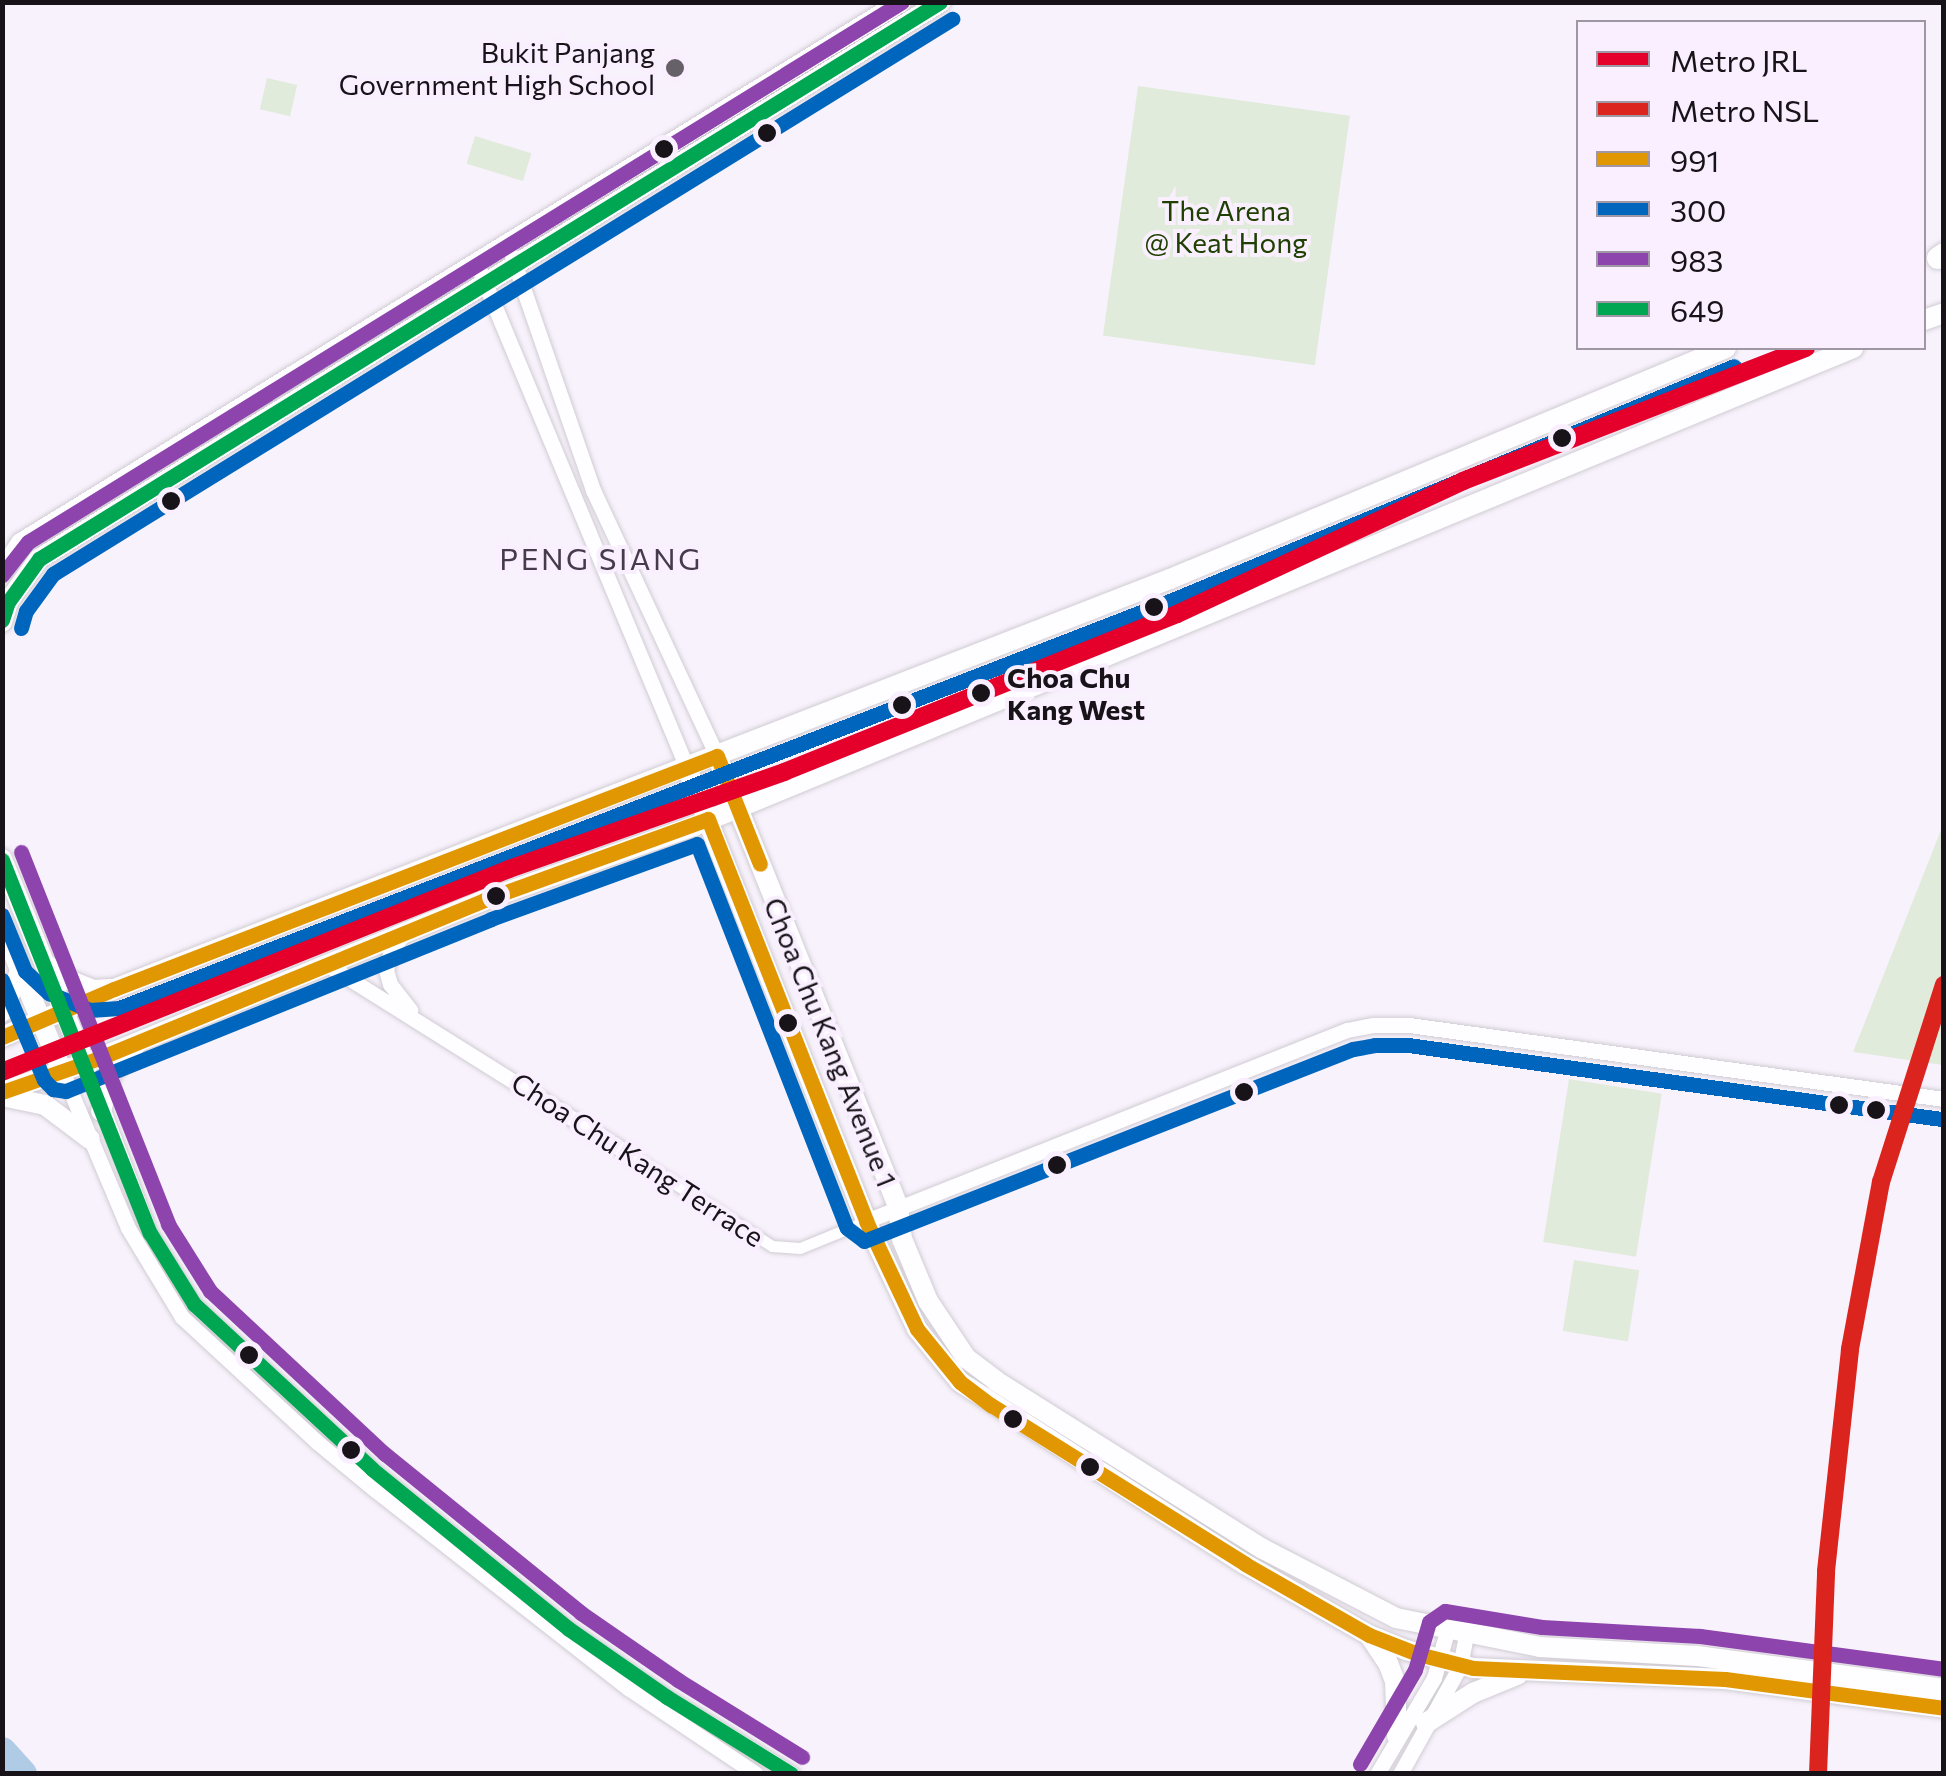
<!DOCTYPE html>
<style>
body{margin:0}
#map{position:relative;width:1946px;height:1776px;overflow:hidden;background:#f8f2fc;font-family:Commissioner,sans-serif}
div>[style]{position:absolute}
.green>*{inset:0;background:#e1ebdb;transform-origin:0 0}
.river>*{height:30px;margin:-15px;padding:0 15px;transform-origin:15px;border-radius:15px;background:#b0cbe6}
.roads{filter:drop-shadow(0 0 2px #d0ccd3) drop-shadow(0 0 2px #d0ccd3)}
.pedestrian>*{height:11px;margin:-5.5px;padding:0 5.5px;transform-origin:5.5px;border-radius:5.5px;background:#fefdff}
.minor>*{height:15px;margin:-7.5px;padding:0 7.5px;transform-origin:7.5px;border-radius:7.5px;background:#fefdff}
.tertiary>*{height:20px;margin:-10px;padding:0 10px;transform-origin:10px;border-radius:10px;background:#fefdff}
.secondary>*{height:22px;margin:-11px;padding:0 11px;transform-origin:11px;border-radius:11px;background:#fefdff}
.bus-1>*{height:15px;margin:-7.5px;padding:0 7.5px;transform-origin:7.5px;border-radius:7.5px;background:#e19702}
.bus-2>*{height:15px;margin:-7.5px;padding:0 7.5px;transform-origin:7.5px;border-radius:7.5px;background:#0065bd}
.bus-3>*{height:15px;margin:-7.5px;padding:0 7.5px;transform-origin:7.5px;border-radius:7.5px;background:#8e44ad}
.bus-4>*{height:15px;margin:-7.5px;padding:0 7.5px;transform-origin:7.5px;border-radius:7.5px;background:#00a651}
.metro-1>*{height:18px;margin:-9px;padding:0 9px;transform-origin:9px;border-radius:9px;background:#e4002b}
.metro-2>*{height:18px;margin:-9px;padding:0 9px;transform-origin:9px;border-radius:9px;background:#dc241f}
.dots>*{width:28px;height:28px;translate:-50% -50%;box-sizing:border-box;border:5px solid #f9efff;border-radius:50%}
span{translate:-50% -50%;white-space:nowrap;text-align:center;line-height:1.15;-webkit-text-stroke:8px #f9efff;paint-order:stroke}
.poi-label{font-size:28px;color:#171319}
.right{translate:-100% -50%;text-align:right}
.park-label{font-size:28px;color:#1f4000}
.stop-label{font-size:28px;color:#171319;font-weight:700}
.left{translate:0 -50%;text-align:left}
.street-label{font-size:28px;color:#171319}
.neighbourhood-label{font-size:30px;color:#453b4a;letter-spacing:2.5px}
.frame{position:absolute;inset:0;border:5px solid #171319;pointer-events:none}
.legend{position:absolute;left:1576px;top:20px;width:350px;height:330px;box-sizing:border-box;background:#f9efff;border:2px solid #9f97a3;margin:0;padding:12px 18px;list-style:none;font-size:30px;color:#171319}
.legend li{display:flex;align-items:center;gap:20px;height:50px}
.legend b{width:50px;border:2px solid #9f97a3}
</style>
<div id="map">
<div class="green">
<i style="left:267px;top:78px;width:31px;height:32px;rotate:13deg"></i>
<i style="left:1138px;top:86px;width:214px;height:252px;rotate:8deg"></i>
<i style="left:475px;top:136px;width:59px;height:29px;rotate:17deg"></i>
<i style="clip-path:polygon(1943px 825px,1943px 1065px,1853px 1052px)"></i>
<i style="left:1569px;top:1079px;width:94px;height:165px;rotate:9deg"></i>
<i style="left:1574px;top:1260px;width:66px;height:72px;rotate:9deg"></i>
</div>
<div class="river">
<i style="left:2px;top:1752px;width:30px;rotate:48deg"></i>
</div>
<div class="roads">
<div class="pedestrian">
<i style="left:635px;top:1158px;width:163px;rotate:32.7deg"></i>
<i style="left:772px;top:1246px;width:28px;rotate:4deg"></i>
<i style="left:800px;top:1248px;width:71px;rotate:-22.2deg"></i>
</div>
<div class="minor">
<i style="left:512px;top:256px;width:248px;rotate:70.9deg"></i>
<i style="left:593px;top:490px;width:293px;rotate:65deg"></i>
<i style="left:477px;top:264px;width:546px;rotate:67.38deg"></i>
<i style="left:403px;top:935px;width:19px;rotate:129deg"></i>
<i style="left:391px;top:950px;width:21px;rotate:104deg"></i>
<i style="left:386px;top:970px;width:15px;rotate:74deg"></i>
<i style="left:390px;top:984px;width:33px;rotate:52deg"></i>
<i style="left:326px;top:964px;width:365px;rotate:32.1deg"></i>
<i style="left:85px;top:1063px;width:182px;rotate:69.1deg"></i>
<i style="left:150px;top:1233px;width:84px;rotate:58.2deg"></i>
<i style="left:194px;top:1304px;width:243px;rotate:42.8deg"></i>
<i style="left:372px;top:1469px;width:254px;rotate:39.1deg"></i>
<i style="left:569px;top:1629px;width:119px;rotate:34.8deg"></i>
<i style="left:667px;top:1697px;width:147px;rotate:31.6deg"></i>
<i style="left:62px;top:1071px;width:170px;rotate:67.2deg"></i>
<i style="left:128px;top:1228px;width:104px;rotate:58.8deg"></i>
<i style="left:182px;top:1317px;width:184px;rotate:42.8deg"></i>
<i style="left:317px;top:1442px;width:74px;rotate:39.5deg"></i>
<i style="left:374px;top:1489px;width:323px;rotate:38.1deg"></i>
<i style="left:628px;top:1688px;width:154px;rotate:33.9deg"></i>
<i style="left:866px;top:1221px;width:518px;rotate:-21.66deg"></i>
<i style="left:1347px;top:1030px;width:26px;rotate:-11deg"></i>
<i style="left:1373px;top:1025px;width:36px"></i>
<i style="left:1409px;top:1025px;width:540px;rotate:7.88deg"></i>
<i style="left:1377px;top:1774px;width:112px;rotate:-59.3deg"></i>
<i style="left:1434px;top:1678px;width:49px;rotate:-74.5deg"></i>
<i style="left:1400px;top:1774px;width:124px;rotate:-60.9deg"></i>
<i style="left:1460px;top:1666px;width:32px;rotate:-79deg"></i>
</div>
<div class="tertiary">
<i style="left:1924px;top:320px;width:21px;rotate:-19deg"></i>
<i style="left:2px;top:571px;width:34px;rotate:-56deg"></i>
<i style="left:21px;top:543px;width:1033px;rotate:-31.58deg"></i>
<i style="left:2px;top:622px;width:21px;rotate:-73deg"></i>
<i style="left:8px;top:602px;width:53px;rotate:-54.2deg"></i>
<i style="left:39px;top:559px;width:1060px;rotate:-31.7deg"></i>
<i style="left:717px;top:756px;width:486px;rotate:68.1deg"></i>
<i style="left:898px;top:1207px;width:32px;rotate:83deg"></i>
<i style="left:902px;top:1239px;width:67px;rotate:67.2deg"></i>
<i style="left:928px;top:1301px;width:69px;rotate:56.3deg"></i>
<i style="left:966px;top:1358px;width:38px;rotate:37deg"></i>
<i style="left:996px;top:1381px;width:315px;rotate:32.2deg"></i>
<i style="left:1263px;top:1549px;width:150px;rotate:27.4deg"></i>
<i style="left:1396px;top:1618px;width:147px;rotate:11.4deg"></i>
<i style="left:1540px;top:1647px;width:157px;rotate:3.3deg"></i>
<i style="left:1697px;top:1656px;width:249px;rotate:7.6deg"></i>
<i style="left:687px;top:768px;width:487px;rotate:68.4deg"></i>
<i style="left:866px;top:1221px;width:119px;rotate:64.7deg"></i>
<i style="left:917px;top:1329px;width:68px;rotate:50.9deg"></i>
<i style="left:960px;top:1382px;width:338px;rotate:32.6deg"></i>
<i style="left:1245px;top:1564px;width:143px;rotate:29.8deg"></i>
<i style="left:1369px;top:1635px;width:40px;rotate:22deg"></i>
<i style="left:1406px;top:1650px;width:69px;rotate:15deg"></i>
<i style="left:1473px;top:1668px;width:252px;rotate:2.5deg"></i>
<i style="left:1725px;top:1679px;width:221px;rotate:7.5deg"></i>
<i style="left:2px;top:859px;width:220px;rotate:67.9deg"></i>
<i style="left:2px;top:926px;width:157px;rotate:67.5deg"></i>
<i style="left:47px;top:965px;width:18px;rotate:41deg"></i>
<i style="left:61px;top:977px;width:35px;rotate:22deg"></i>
<i style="left:93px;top:990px;width:18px;rotate:-3deg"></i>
<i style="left:2px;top:1012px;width:44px;rotate:-65.8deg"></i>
<i style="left:2px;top:1037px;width:122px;rotate:-23.2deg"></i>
<i style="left:114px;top:989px;width:1133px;rotate:-21.22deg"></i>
<i style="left:1170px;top:579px;width:602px;rotate:-22.56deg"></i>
<i style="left:2px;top:1092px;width:101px;rotate:-19.2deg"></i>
<i style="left:97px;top:1059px;width:418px;rotate:-22.3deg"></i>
<i style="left:484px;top:900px;width:223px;rotate:-19.4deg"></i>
<i style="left:694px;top:826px;width:1254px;rotate:-22.41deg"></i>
<i style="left:2px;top:1096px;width:44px;rotate:11.8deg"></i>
<i style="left:45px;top:1105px;width:56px;rotate:37.1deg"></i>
<i style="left:101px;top:1111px;width:38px;rotate:-75deg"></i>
<i style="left:111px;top:1074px;width:35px;rotate:-49deg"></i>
<i style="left:1369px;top:1635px;width:34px;rotate:56deg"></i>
<i style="left:1388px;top:1663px;width:19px;rotate:69deg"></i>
<i style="left:1395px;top:1681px;width:55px;rotate:87.9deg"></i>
<i style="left:1426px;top:1723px;width:56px;rotate:-32.6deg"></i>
<i style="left:1473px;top:1693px;width:48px;rotate:-22.2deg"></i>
</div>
<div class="secondary">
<i style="left:1938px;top:258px;width:7px;rotate:-34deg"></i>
</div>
</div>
<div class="bus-1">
<i style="left:717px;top:756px;width:116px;rotate:68.3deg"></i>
<i style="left:2px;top:1037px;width:122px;rotate:-23.2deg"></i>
<i style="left:114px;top:989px;width:646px;rotate:-21.13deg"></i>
<i style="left:2px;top:1092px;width:101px;rotate:-19.2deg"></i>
<i style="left:97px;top:1059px;width:418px;rotate:-22.3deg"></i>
<i style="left:484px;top:900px;width:238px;rotate:-19.9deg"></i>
<i style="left:708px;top:819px;width:432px;rotate:68.5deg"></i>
<i style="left:866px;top:1221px;width:119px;rotate:64.7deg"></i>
<i style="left:917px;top:1329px;width:68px;rotate:50.9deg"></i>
<i style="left:960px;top:1382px;width:39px;rotate:37deg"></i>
<i style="left:991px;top:1405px;width:300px;rotate:32deg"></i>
<i style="left:1245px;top:1564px;width:143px;rotate:29.8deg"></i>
<i style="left:1369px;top:1635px;width:53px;rotate:21.2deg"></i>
<i style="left:1418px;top:1654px;width:57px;rotate:14.3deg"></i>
<i style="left:1473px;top:1668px;width:252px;rotate:2.5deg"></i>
<i style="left:1725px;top:1679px;width:221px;rotate:7.5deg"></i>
</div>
<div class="bus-2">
<i style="left:21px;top:628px;width:18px;rotate:-74deg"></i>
<i style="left:26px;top:611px;width:46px;rotate:-53.9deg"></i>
<i style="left:53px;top:574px;width:1057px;rotate:-31.69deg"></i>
<i style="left:2px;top:915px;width:61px;rotate:67.7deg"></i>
<i style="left:25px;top:971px;width:33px;rotate:43deg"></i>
<i style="left:49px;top:993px;width:44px;rotate:22.5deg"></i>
<i style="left:90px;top:1010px;width:29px;rotate:-4deg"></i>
<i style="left:119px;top:1008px;width:1135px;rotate:-21.18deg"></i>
<i style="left:1177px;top:598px;width:603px;rotate:-22.61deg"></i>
<i style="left:2px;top:980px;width:108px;rotate:67.2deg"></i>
<i style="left:44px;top:1080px;width:13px;rotate:45deg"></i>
<i style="left:53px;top:1089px;width:13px;rotate:9deg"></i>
<i style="left:66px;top:1091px;width:458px;rotate:-22deg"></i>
<i style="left:491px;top:919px;width:219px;rotate:-20deg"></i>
<i style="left:697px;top:844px;width:412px;rotate:68.7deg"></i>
<i style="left:847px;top:1228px;width:21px;rotate:37deg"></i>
<i style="left:864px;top:1241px;width:525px;rotate:-21.44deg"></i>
<i style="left:1353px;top:1049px;width:22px;rotate:-10deg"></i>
<i style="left:1375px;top:1045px;width:33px"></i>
<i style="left:1408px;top:1045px;width:538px;rotate:7.9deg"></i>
</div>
<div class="bus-3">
<i style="left:2px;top:575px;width:42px;rotate:-51.8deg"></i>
<i style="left:28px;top:542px;width:1027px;rotate:-31.71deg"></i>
<i style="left:21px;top:852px;width:400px;rotate:68.4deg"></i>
<i style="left:168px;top:1224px;width:79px;rotate:57.9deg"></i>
<i style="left:210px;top:1291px;width:239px;rotate:43deg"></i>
<i style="left:385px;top:1454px;width:252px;rotate:39deg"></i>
<i style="left:581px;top:1613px;width:118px;rotate:34.6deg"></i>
<i style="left:678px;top:1680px;width:146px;rotate:31.8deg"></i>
<i style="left:1360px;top:1764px;width:109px;rotate:-59.7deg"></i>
<i style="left:1415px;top:1670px;width:50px;rotate:-73.7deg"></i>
<i style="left:1429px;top:1622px;width:19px;rotate:-35deg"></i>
<i style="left:1445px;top:1611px;width:98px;rotate:9.4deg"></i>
<i style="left:1542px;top:1627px;width:158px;rotate:3.3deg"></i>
<i style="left:1700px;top:1636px;width:246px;rotate:7.7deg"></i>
</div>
<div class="bus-4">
<i style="left:2px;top:620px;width:19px;rotate:-72deg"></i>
<i style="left:8px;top:602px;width:53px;rotate:-54.2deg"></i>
<i style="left:39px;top:559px;width:1059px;rotate:-31.72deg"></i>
<i style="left:2px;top:860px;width:401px;rotate:68.4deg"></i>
<i style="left:150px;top:1233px;width:84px;rotate:58.2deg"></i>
<i style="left:194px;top:1304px;width:243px;rotate:42.8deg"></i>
<i style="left:372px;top:1469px;width:254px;rotate:39.1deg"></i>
<i style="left:569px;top:1629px;width:119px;rotate:34.8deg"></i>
<i style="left:667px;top:1697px;width:146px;rotate:31.8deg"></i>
</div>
<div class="metro-1">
<i style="left:2px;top:1072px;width:546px;rotate:-21.82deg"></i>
<i style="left:509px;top:869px;width:292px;rotate:-19.4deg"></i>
<i style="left:784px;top:772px;width:424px;rotate:-21.9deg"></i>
<i style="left:1177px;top:614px;width:315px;rotate:-24.9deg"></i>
<i style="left:1463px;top:481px;width:368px;rotate:-21.2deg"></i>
</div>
<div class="metro-2">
<i style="left:1818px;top:1774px;width:203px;rotate:-87.7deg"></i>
<i style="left:1826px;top:1571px;width:223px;rotate:-83.8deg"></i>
<i style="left:1850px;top:1349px;width:170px;rotate:-79.5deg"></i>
<i style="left:1881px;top:1182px;width:207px;rotate:-72.3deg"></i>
</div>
<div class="dots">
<i style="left:675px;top:68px;background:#666168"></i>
<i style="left:767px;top:133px;background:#171319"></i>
<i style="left:664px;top:149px;background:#171319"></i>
<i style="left:1562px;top:438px;background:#171319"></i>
<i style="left:171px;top:501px;background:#171319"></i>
<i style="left:1154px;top:607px;background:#171319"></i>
<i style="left:981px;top:693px;background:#171319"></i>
<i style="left:902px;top:705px;background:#171319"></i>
<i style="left:496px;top:896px;background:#171319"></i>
<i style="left:788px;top:1023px;background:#171319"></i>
<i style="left:1244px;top:1092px;background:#171319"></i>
<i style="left:1839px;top:1105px;background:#171319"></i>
<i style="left:1876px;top:1110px;background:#171319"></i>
<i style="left:1057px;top:1165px;background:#171319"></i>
<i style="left:249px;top:1355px;background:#171319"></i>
<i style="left:1013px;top:1419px;background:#171319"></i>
<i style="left:351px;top:1450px;background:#171319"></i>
<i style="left:1090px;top:1467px;background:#171319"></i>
</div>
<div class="poi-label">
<span class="right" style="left:655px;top:68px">Bukit Panjang<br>Government High School</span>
</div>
<div class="park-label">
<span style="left:1226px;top:226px">The Arena<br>@ Keat Hong</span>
</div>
<div class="stop-label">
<span class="left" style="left:1007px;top:693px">Choa Chu<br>Kang West</span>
</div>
<div class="street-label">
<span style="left:831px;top:1042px;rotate:68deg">Choa Chu Kang Avenue 1</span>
<span style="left:638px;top:1159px;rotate:33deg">Choa Chu Kang Terrace</span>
</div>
<div class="neighbourhood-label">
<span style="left:601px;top:558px">PENG SIANG</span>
</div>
<div class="frame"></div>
<ul class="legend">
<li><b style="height:12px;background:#e4002b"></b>Metro JRL</li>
<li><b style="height:12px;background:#dc241f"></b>Metro NSL</li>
<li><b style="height:12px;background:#e19702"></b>991</li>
<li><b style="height:12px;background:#0065bd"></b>300</li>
<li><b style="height:12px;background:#8e44ad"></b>983</li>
<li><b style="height:12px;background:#00a651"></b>649</li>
</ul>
</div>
